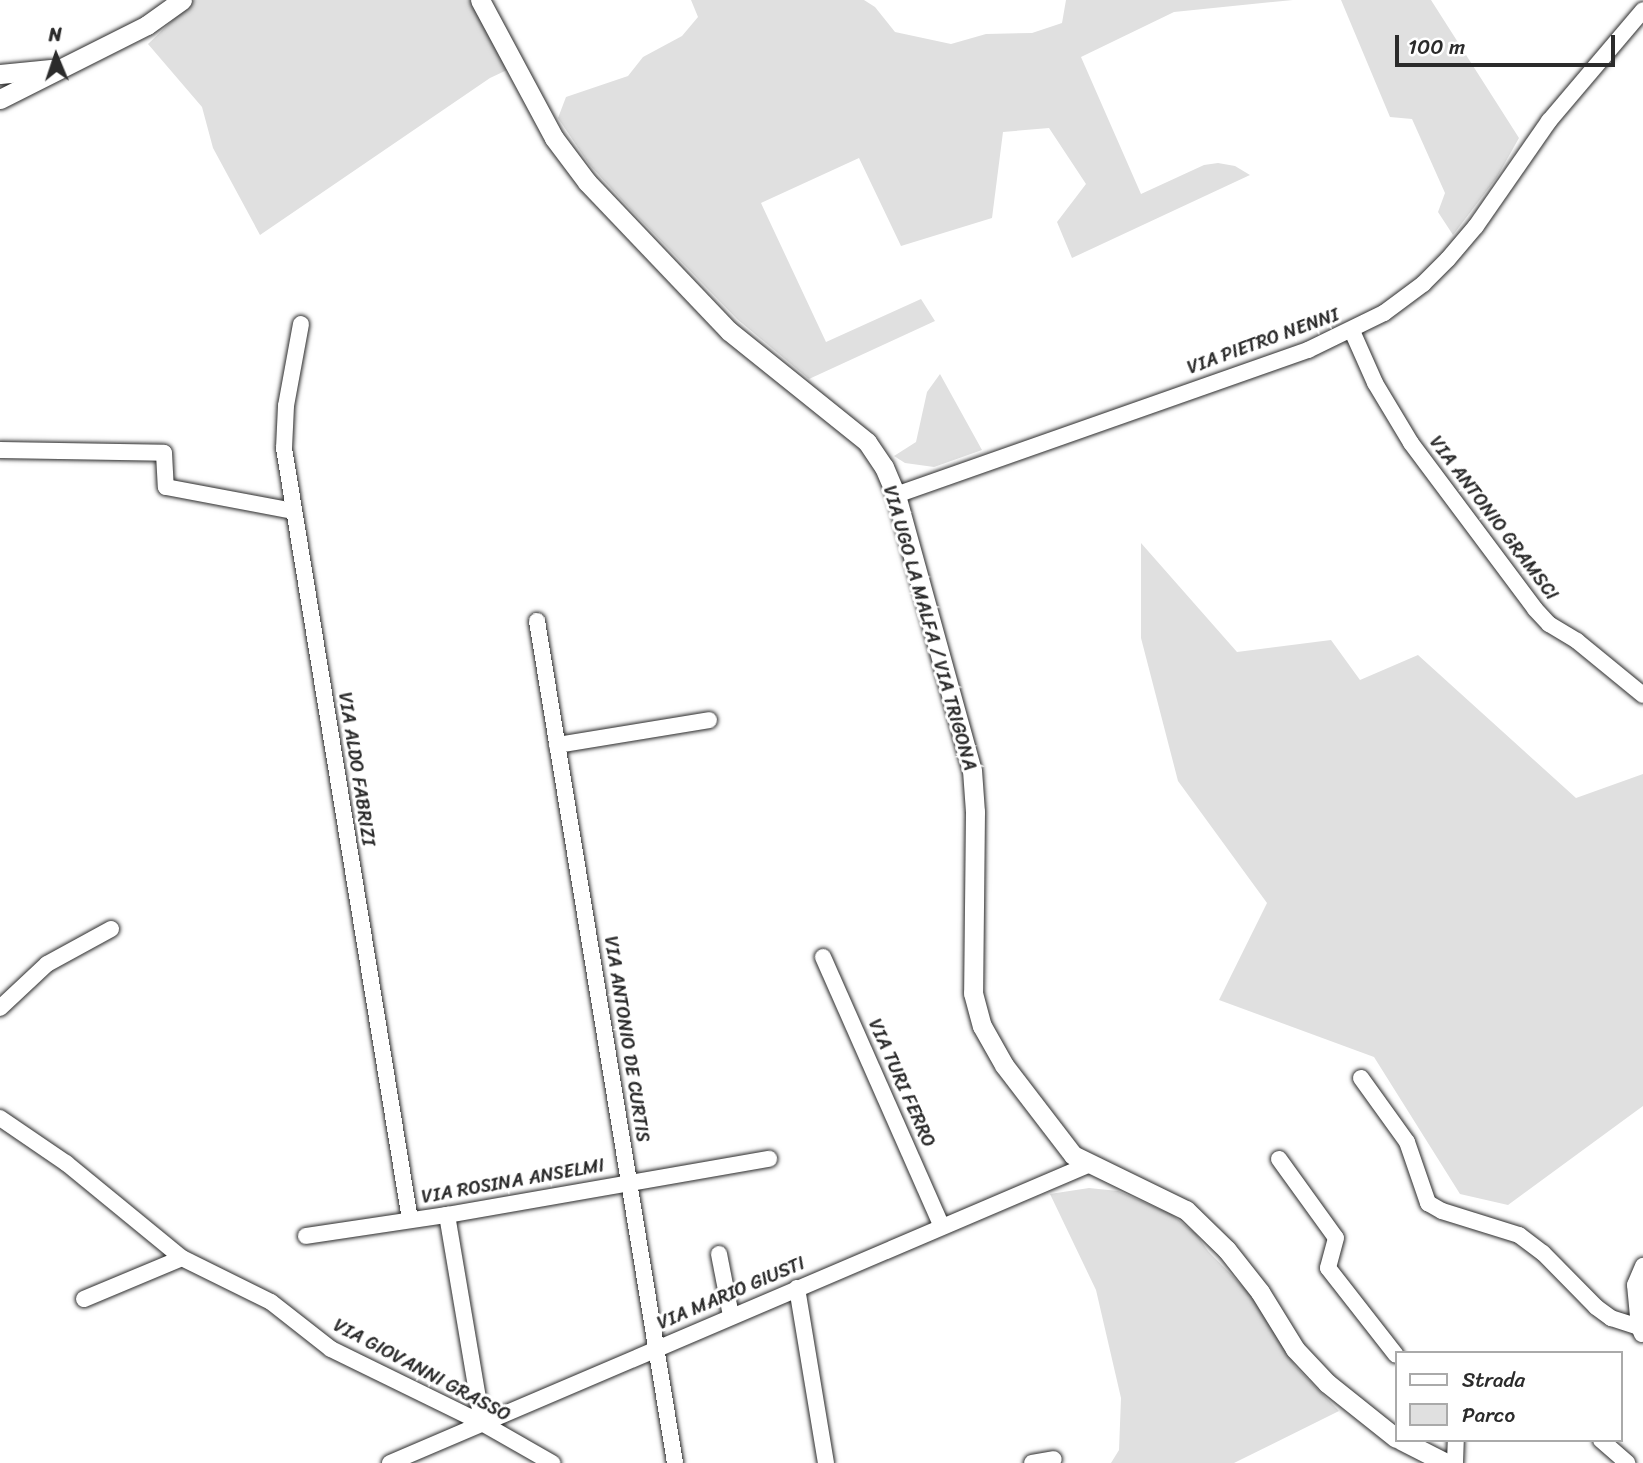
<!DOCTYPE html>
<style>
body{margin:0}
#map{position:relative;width:1643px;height:1463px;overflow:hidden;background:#fff;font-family:Sriracha,sans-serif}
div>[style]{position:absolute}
.green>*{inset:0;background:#e0e0e0}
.roads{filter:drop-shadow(0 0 2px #2b2b2b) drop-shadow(0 0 2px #2b2b2b)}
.minor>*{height:16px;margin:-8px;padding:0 8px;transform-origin:8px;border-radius:8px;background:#fff}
.tertiary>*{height:19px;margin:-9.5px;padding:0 9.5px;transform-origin:9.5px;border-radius:9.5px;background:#fff}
span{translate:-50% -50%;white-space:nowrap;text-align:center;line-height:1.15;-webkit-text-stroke:6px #fff;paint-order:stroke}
.street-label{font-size:19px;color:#2b2b2b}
.legend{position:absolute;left:1395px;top:1351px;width:228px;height:91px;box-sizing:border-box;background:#fff;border:2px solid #aaa;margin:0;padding:9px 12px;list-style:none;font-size:21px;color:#2b2b2b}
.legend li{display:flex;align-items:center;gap:14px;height:35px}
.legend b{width:35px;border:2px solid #aaa}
.north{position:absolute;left:21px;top:21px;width:70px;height:70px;-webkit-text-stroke:5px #fff;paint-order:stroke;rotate:358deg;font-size:19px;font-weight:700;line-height:28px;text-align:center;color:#2b2b2b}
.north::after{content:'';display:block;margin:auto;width:24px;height:32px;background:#2b2b2b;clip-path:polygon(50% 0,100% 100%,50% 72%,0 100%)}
.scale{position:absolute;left:1395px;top:35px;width:220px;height:32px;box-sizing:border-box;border:4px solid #2b2b2b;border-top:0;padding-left:9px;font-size:21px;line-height:24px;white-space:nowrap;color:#2b2b2b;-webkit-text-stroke:5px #fff;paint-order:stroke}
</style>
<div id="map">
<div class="green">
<i style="clip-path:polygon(194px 0,470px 0,507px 70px,490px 78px,260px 235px,213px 148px,202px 107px,148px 44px)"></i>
<i style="clip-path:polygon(691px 0,864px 0,875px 7px,895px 32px,951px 44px,986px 34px,1032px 33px,1062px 23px,1066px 0,1293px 0,1174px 12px,1081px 57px,1141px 194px,1204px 165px,1218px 163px,1235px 166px,1250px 175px,1072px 258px,1057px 222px,1086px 184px,1049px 128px,1003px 132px,992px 218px,901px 246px,859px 158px,761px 203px,826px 342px,921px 299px,935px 321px,809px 379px,737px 319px,630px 209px,589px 164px,558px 118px,566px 97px,628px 76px,643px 57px,682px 36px,698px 17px)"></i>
<i style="clip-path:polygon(1341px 0,1431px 0,1519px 138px,1497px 177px,1453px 235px,1438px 212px,1445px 193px,1412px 119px,1390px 117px)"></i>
<i style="clip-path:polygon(940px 374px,982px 450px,934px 467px,905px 463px,894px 456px,916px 442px,927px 392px)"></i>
<i style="clip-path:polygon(1141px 543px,1237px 652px,1331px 640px,1360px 680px,1418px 655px,1576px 798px,1643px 774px,1643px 1106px,1508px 1205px,1460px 1194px,1374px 1057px,1219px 1000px,1267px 903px,1178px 781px,1141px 638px)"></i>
<i style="clip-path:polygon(1089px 1188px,1118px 1191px,1171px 1214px,1196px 1234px,1208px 1251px,1251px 1295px,1295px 1366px,1339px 1411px,1234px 1463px,1111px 1463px,1119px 1450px,1121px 1398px,1096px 1290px,1050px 1194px)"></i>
</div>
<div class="roads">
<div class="minor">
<i style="left:301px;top:324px;width:83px;rotate:100.4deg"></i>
<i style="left:286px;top:406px;width:42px;rotate:92.7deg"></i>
<i style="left:284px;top:448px;width:782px;rotate:80.73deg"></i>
<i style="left:1352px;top:331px;width:57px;rotate:66.1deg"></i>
<i style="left:1375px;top:383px;width:70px;rotate:59deg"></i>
<i style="left:1411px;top:443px;width:207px;rotate:53.2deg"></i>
<i style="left:1535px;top:609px;width:21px;rotate:47deg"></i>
<i style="left:1549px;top:624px;width:33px;rotate:31deg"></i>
<i style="left:1577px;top:641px;width:85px;rotate:39.3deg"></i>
<i style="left:0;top:450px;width:164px;rotate:1deg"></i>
<i style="left:164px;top:453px;width:34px;rotate:87deg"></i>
<i style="left:166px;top:487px;width:129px;rotate:10.7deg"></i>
<i style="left:896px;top:495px;width:437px;rotate:-19.4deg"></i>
<i style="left:1308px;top:350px;width:85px;rotate:-26deg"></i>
<i style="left:1384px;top:313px;width:49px;rotate:-36.6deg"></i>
<i style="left:1423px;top:284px;width:35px;rotate:-45deg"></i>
<i style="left:1448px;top:259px;width:43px;rotate:-49.7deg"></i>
<i style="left:1476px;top:226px;width:128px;rotate:-55.2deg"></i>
<i style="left:1549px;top:121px;width:145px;rotate:-49.7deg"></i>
<i style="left:537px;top:621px;width:853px;rotate:80.69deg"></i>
<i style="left:557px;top:745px;width:154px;rotate:-9.3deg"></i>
<i style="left:823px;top:957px;width:293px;rotate:66.2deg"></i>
<i style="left:0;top:1008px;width:64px;rotate:-43.1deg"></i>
<i style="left:47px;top:964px;width:73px;rotate:-28.7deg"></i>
<i style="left:1361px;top:1078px;width:79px;rotate:54.3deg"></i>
<i style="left:1407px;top:1142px;width:65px;rotate:71deg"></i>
<i style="left:1428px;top:1203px;width:16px;rotate:30deg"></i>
<i style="left:1442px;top:1211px;width:81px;rotate:17.3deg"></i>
<i style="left:1519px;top:1235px;width:30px;rotate:37deg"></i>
<i style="left:1543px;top:1253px;width:76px;rotate:45.5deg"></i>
<i style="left:1596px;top:1307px;width:19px;rotate:36deg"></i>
<i style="left:1611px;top:1318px;width:29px;rotate:18deg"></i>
<i style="left:0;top:1118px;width:80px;rotate:34.3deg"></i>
<i style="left:66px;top:1163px;width:150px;rotate:39.3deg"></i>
<i style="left:182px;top:1258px;width:99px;rotate:26.3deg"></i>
<i style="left:271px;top:1302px;width:76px;rotate:38.1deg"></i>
<i style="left:331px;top:1349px;width:168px;rotate:26.1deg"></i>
<i style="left:482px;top:1423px;width:81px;rotate:29.7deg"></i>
<i style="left:1279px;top:1159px;width:97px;rotate:54.2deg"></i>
<i style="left:1336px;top:1238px;width:31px;rotate:105deg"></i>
<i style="left:1328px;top:1268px;width:110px;rotate:52deg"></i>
<i style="left:447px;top:1215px;width:211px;rotate:80.4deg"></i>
<i style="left:306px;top:1236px;width:143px;rotate:-8.5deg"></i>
<i style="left:447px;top:1215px;width:327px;rotate:-9.9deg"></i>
<i style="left:719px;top:1254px;width:63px;rotate:79deg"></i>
<i style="left:797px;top:1288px;width:177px;rotate:80.6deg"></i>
<i style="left:84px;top:1299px;width:106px;rotate:-22.7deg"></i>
<i style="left:1642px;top:1334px;width:8px;rotate:-113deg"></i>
<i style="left:1639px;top:1327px;width:42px;rotate:-95.4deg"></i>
<i style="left:1635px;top:1285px;width:21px;rotate:-67deg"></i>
<i style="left:1601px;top:1440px;width:35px;rotate:41deg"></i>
<i style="left:390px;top:1463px;width:761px;rotate:-23.13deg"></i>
<i style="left:1032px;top:1463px;width:22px;rotate:-10deg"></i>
<i style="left:1455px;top:1463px;width:23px;rotate:-88deg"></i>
</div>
<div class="tertiary">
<i style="left:480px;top:0;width:157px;rotate:61.8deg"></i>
<i style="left:554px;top:138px;width:55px;rotate:53.1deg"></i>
<i style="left:587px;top:182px;width:206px;rotate:46.4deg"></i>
<i style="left:729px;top:331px;width:177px;rotate:38.8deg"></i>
<i style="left:867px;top:442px;width:30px;rotate:56deg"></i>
<i style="left:884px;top:467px;width:30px;rotate:67deg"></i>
<i style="left:896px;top:495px;width:285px;rotate:74.6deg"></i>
<i style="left:972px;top:770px;width:42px;rotate:85.9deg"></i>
<i style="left:975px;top:812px;width:181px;rotate:90.6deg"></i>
<i style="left:973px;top:993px;width:34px;rotate:75deg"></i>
<i style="left:982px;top:1026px;width:45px;rotate:60.6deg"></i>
<i style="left:1004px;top:1065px;width:113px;rotate:52.5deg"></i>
<i style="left:1073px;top:1155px;width:126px;rotate:26deg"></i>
<i style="left:1186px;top:1210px;width:57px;rotate:44.3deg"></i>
<i style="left:1227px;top:1250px;width:53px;rotate:51.8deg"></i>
<i style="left:1260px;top:1292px;width:67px;rotate:58.4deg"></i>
<i style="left:1295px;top:1349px;width:47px;rotate:46.7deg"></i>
<i style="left:1327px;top:1383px;width:88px;rotate:38.6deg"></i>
<i style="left:0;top:74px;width:51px;rotate:-5.6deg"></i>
<i style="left:0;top:99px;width:165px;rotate:-26.7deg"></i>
<i style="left:147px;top:25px;width:43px;rotate:-35.5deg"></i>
<i style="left:1401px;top:1440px;width:51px;rotate:27.1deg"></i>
</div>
</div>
<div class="street-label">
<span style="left:1263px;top:341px;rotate:-20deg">VIA PIETRO NENNI</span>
<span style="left:1494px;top:518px;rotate:53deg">VIA ANTONIO GRAMSCI</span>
<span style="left:930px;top:628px;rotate:74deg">VIA UGO LA MALFA / VIA TRIGONA</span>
<span style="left:357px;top:769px;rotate:81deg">VIA ALDO FABRIZI</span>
<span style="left:627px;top:1039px;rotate:81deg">VIA ANTONIO DE CURTIS</span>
<span style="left:902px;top:1083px;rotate:66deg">VIA TURI FERRO</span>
<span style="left:513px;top:1181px;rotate:-10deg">VIA ROSINA ANSELMI</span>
<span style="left:731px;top:1293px;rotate:-23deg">VIA MARIO GIUSTI</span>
<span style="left:422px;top:1370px;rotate:28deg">VIA GIOVANNI GRASSO</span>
</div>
<ul class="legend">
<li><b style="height:9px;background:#fff"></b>Strada</li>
<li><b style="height:19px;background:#e0e0e0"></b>Parco</li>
</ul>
<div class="north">N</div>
<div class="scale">100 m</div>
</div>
